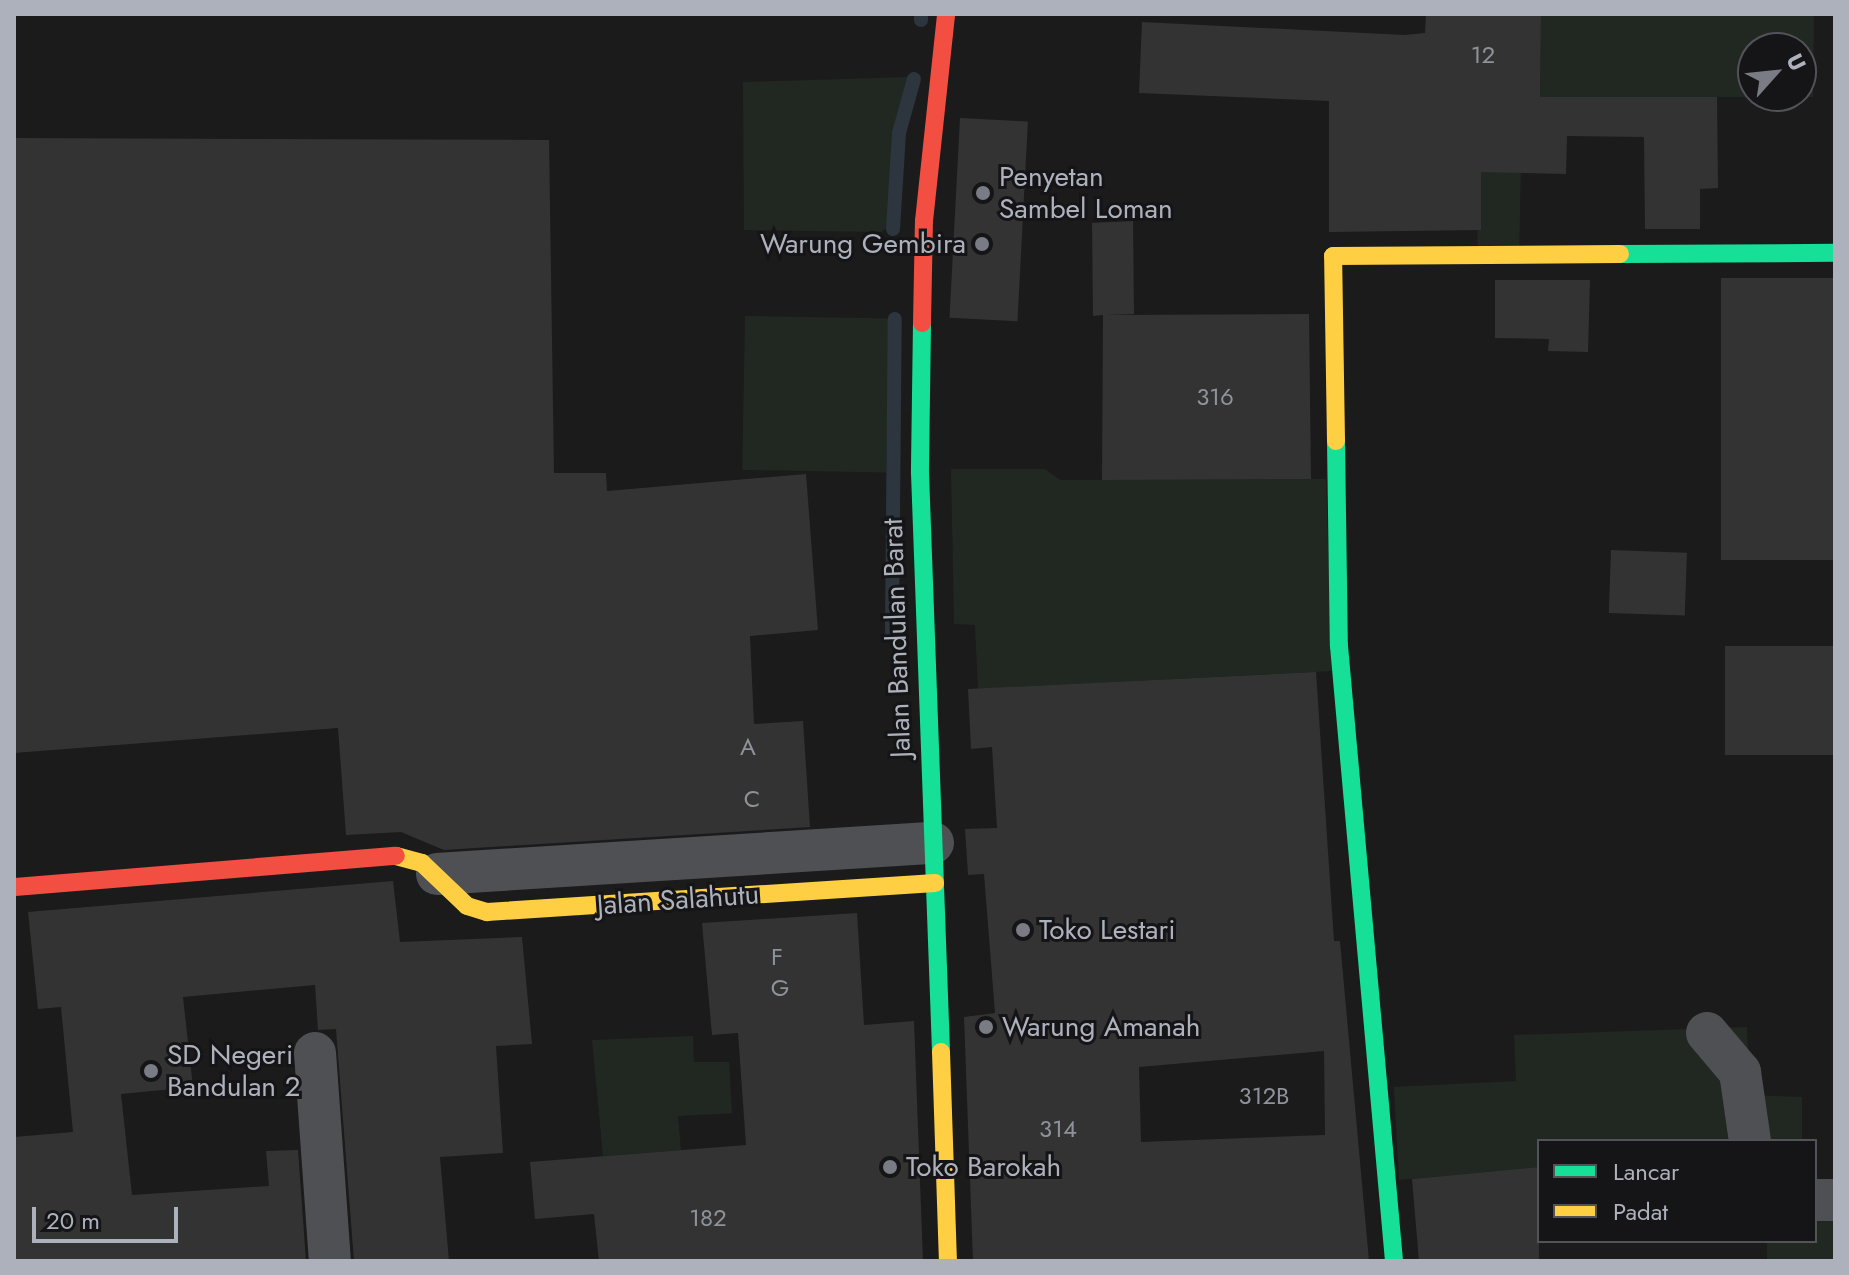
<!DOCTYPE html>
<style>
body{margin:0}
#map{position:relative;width:1849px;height:1275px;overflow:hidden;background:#1b1b1b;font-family:Jost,sans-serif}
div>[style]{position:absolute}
.green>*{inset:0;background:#212822;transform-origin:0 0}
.stream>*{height:14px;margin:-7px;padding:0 7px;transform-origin:7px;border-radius:7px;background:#2d363e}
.building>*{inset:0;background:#333;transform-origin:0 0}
.street>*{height:42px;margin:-21px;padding:0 21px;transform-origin:21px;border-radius:21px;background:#4f5054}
.fast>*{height:18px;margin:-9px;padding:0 9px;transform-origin:9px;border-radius:9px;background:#16e098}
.slow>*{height:18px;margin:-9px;padding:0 9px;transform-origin:9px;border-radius:9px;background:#ffcf43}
.jam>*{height:18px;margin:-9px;padding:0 9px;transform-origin:9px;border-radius:9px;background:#f24e42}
.dots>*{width:22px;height:22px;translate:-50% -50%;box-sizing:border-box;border:4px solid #151517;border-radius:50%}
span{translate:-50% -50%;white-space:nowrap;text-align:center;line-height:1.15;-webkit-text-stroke:6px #151517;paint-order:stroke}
.number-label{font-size:24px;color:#8e929a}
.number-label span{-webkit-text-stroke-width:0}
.poi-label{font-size:28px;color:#acb1bc}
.left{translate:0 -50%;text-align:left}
.right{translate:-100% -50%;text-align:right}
.street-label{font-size:28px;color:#acb1bc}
.frame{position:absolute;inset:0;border:16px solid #acb1bc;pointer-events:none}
.legend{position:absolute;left:1537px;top:1139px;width:280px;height:104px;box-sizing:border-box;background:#151517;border:2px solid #515359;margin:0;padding:10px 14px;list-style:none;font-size:24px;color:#acb1bc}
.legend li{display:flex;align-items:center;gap:16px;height:40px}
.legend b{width:40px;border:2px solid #515359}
.north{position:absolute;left:1737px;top:32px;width:80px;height:80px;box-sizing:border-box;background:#151517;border:2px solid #515359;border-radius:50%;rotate:63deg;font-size:22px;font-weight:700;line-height:32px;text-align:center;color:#acb1bc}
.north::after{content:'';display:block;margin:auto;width:28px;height:36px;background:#797c84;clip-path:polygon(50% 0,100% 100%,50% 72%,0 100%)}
.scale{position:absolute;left:32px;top:1207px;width:146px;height:36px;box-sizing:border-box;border:4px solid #acb1bc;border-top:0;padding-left:10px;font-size:24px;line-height:28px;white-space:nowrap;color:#acb1bc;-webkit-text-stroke:6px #151517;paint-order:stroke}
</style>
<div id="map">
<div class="green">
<i style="clip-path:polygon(evenodd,1541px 14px,1814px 14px,1813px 97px,1540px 97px,1541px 14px,1753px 48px,1801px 48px,1801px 96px,1753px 96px,1753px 48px)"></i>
<i style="clip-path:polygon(909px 77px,895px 133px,890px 226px,881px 232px,744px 230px,743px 82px)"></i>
<i style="left:1480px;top:96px;width:42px;height:151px;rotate:1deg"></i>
<i style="left:745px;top:316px;width:144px;height:154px;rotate:1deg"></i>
<i style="clip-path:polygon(951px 469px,1045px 469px,1060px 480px,1326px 479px,1332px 671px,978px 689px,975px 625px,954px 624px)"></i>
<i style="clip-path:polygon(1747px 1027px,1750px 1095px,1802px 1097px,1802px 1141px,1539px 1141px,1539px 1167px,1399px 1180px,1394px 1087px,1516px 1081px,1514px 1035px)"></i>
<i style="clip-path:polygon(693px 1036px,694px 1062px,729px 1062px,732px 1113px,678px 1116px,681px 1150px,603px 1156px,592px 1040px)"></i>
<i style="clip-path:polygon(1815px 1219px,1835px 1220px,1835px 1261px,1767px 1261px,1767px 1241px,1815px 1241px)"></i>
</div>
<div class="stream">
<i style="left:921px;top:20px;width:6px;rotate:-90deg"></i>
<i style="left:893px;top:229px;width:96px;rotate:-86.4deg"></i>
<i style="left:899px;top:133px;width:56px;rotate:-74.5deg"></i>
<i style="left:892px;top:632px;width:313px;rotate:-89.5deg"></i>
</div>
<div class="building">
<i style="clip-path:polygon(1426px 14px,1541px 14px,1540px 97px,1717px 97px,1718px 188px,1700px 189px,1700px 229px,1645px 229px,1644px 137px,1567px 136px,1566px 174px,1481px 172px,1481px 230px,1329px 232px,1329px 101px,1139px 93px,1142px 22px,1404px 35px,1425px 33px)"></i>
<i style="left:960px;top:118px;width:68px;height:200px;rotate:3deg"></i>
<i style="clip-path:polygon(14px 138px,549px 140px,554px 473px,606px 473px,607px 491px,806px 474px,818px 630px,750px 636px,754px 724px,803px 721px,810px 827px,444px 850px,401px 832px,346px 835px,338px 728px,14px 753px)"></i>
<i style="clip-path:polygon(1133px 221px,1134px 314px,1106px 315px,1309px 314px,1311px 479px,1102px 480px,1103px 315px,1093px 316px,1092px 223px)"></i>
<i style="left:1835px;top:278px;width:282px;height:114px;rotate:90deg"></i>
<i style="clip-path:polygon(1495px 280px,1590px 280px,1588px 352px,1548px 351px,1549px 339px,1495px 338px)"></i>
<i style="left:1611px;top:550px;width:76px;height:63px;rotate:2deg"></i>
<i style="left:1835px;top:646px;width:109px;height:110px;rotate:90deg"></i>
<i style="clip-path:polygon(evenodd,1316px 672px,1334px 941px,1340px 941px,1369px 1261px,973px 1261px,964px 1017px,995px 1013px,984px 874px,968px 875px,965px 829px,997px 828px,992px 747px,971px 749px,968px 689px,1316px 672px,1324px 1051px,1325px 1135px,1141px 1142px,1139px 1067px,1324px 1051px)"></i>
<i style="clip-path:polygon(393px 881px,400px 942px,522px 937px,532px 1044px,496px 1046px,503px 1153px,440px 1157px,449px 1261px,354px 1261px,336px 1029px,318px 1030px,315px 985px,183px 997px,193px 1087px,121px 1094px,132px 1195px,269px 1186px,266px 1151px,298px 1150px,306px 1261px,14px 1261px,14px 1137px,73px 1132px,61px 1007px,38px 1009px,28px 912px)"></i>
<i style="clip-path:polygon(857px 913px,864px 1025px,914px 1021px,923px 1261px,599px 1261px,594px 1214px,535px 1219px,530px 1162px,746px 1145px,738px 1033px,712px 1035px,702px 923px)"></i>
<i style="clip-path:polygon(1539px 1167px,1539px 1261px,1419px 1261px,1412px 1179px)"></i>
</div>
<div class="street">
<i style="left:437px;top:874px;width:497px;rotate:-3.6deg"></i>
<i style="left:1707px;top:1033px;width:51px;rotate:49.8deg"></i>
<i style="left:1740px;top:1072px;width:70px;rotate:81.8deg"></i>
<i style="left:315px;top:1053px;width:209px;rotate:85.9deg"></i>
<i style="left:1815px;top:1200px;width:20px"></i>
</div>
<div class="fast">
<i style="left:1620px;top:254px;width:215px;rotate:-0.3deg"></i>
<i style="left:922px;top:323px;width:150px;rotate:90.8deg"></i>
<i style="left:920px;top:473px;width:579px;rotate:87.92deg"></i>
<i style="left:1336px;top:441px;width:205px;rotate:89.2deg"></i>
<i style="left:1339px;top:646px;width:617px;rotate:84.89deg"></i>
</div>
<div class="slow">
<i style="left:1336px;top:441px;width:185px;rotate:-90.9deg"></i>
<i style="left:1333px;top:256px;width:287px;rotate:-0.4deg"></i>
<i style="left:396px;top:856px;width:27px;rotate:15deg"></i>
<i style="left:422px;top:863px;width:62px;rotate:43.7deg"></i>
<i style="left:467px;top:906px;width:21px;rotate:17deg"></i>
<i style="left:487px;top:912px;width:449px;rotate:-3.7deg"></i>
<i style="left:941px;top:1052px;width:209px;rotate:88.1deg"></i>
</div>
<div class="jam">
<i style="left:922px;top:323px;width:102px;rotate:-88.9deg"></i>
<i style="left:924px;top:221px;width:208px;rotate:-83.9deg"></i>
<i style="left:15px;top:887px;width:382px;rotate:-4.7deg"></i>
</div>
<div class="dots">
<i style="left:983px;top:193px;background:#797c84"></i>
<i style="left:982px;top:244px;background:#797c84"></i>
<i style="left:1023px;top:930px;background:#797c84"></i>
<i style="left:986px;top:1027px;background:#797c84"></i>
<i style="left:151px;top:1071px;background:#797c84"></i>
<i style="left:890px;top:1167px;background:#797c84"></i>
</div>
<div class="number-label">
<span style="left:1483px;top:55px">12</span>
<span style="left:1215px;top:397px">316</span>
<span style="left:748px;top:747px">A</span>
<span style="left:752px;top:799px">C</span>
<span style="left:777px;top:957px">F</span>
<span style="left:780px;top:988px">G</span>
<span style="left:1264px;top:1096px">312B</span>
<span style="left:1058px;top:1129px">314</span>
<span style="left:708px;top:1218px">182</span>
</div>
<div class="poi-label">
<span class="left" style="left:999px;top:193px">Penyetan<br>Sambel Loman</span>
<span class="right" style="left:966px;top:244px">Warung Gembira</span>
<span class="left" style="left:1039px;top:930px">Toko Lestari</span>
<span class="left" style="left:1002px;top:1027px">Warung Amanah</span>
<span class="left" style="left:167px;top:1071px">SD Negeri<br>Bandulan 2</span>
<span class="left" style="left:906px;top:1167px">Toko Barokah</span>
</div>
<div class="street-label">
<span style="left:897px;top:638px;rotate:-92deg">Jalan Bandulan Barat</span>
<span style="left:678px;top:900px;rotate:-4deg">Jalan Salahutu</span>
</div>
<div class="frame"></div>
<ul class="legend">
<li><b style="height:10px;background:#16e098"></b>Lancar</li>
<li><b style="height:10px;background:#ffcf43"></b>Padat</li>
</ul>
<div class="north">U</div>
<div class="scale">20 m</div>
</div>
